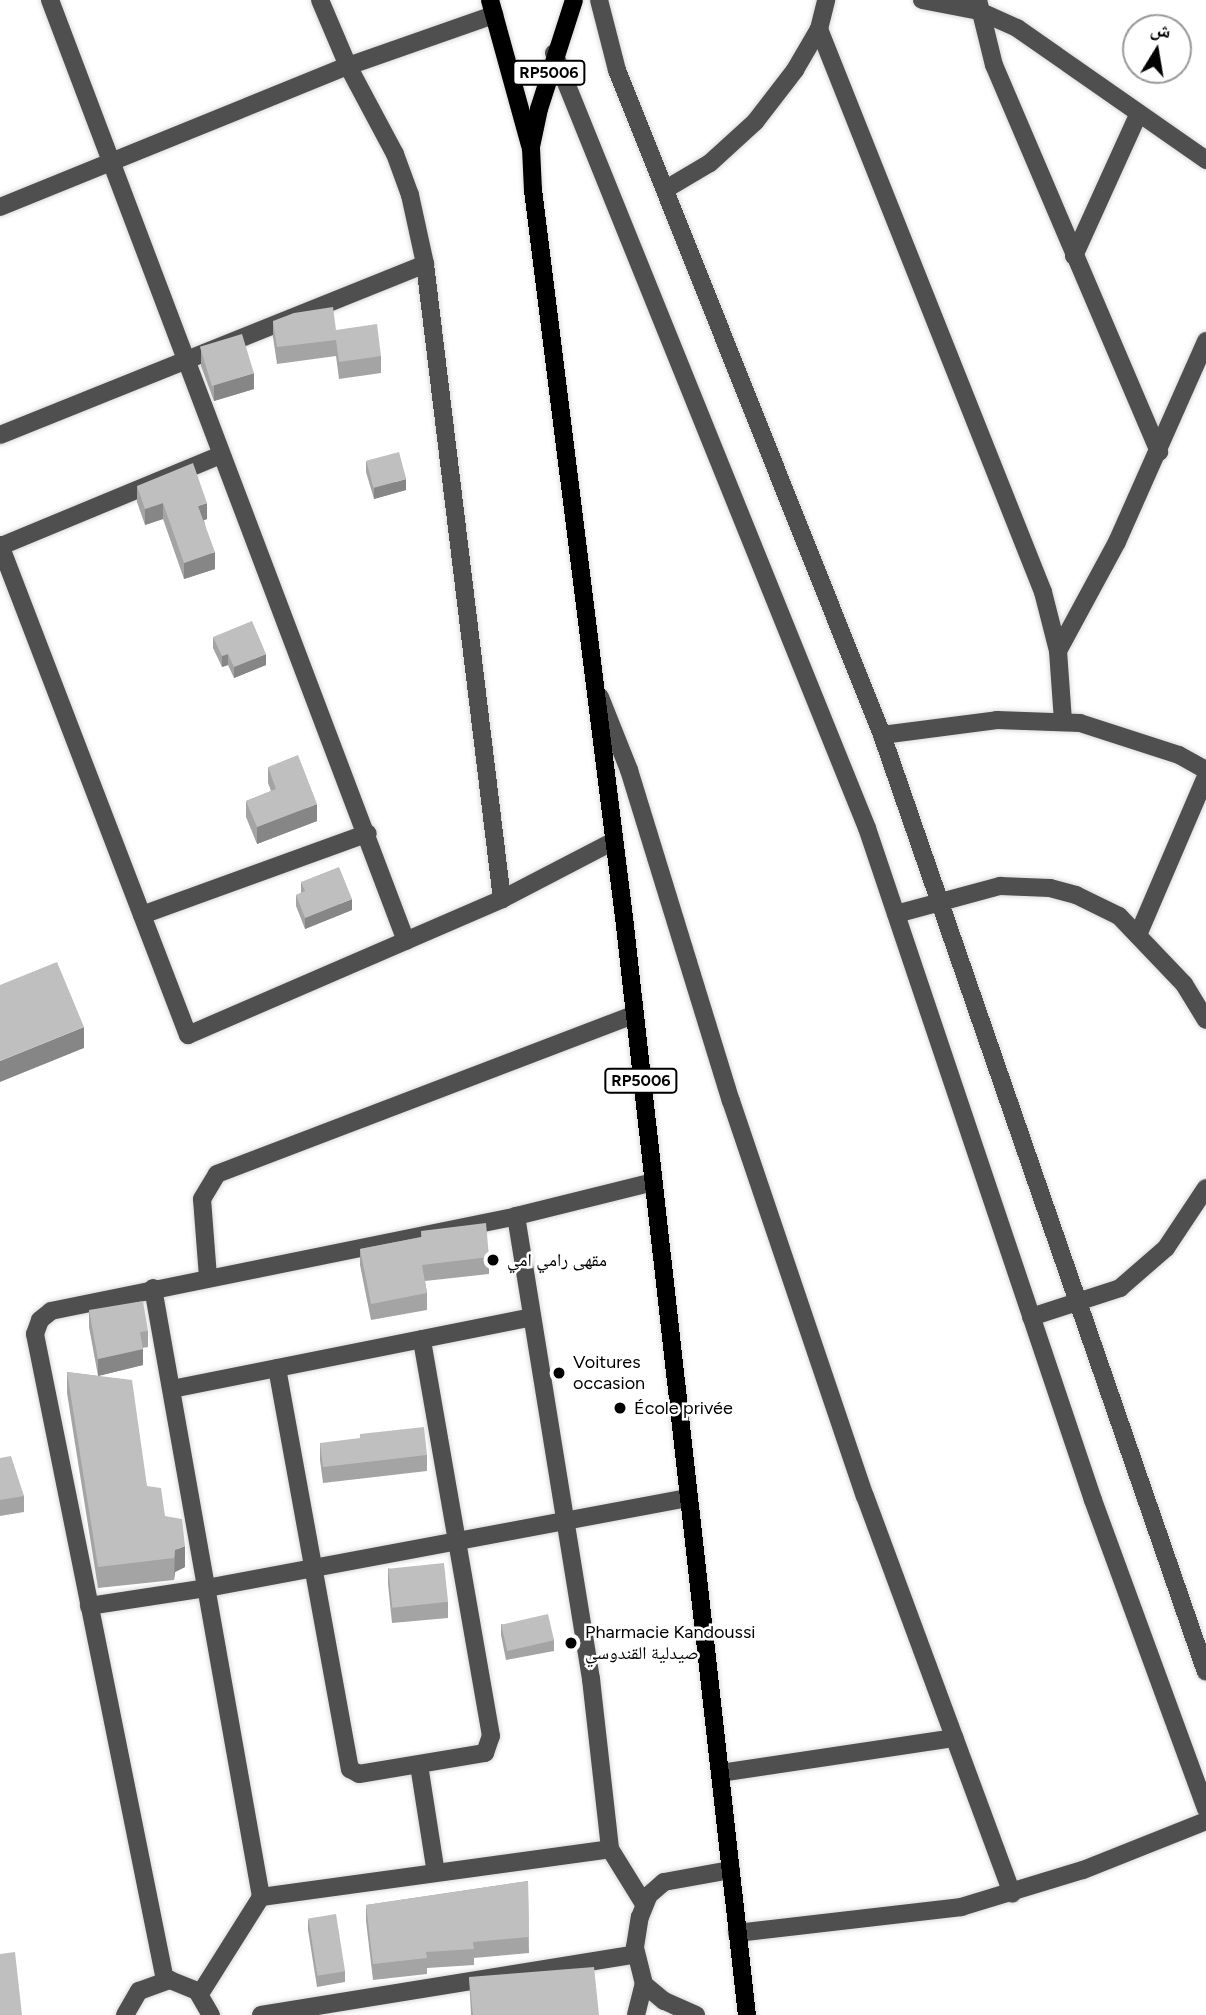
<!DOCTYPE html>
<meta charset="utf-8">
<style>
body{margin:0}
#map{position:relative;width:1206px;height:2015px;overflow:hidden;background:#fff;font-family:Figtree,"Noto Naskh Arabic",sans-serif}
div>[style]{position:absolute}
.roads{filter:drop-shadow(0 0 2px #dbdbdb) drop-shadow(0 0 2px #dbdbdb)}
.minor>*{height:18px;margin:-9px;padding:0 9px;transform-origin:9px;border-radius:9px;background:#4f4f4f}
.major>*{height:18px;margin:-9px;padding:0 9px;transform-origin:9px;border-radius:9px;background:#000}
.wall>*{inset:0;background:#a4a4a4}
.shaded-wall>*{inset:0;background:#868686}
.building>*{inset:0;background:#bfbfbf;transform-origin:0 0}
.dots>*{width:19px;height:19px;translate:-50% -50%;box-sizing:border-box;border:4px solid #fff;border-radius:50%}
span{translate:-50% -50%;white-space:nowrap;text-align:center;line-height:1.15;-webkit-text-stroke:5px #fff;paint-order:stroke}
.shield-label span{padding:2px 5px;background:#fff;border:2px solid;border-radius:5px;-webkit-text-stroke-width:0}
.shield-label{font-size:16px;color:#000;font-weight:700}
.poi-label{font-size:18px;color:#000}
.left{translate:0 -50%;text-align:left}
.north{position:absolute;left:1122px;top:14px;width:70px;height:70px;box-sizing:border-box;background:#fff;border:2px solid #999;border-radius:50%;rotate:11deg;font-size:19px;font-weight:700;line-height:28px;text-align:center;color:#000}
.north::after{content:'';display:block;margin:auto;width:24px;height:32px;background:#000;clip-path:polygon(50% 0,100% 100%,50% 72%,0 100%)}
</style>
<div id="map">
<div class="roads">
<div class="minor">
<i style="left:50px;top:0;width:1006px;rotate:69.28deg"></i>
<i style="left:320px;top:0;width:72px;rotate:67deg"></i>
<i style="left:348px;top:66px;width:100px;rotate:61.9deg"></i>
<i style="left:395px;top:154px;width:44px;rotate:69.9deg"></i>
<i style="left:410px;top:195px;width:71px;rotate:77.7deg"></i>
<i style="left:425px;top:264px;width:640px;rotate:83.09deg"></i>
<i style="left:599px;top:0;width:72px;rotate:75.6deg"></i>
<i style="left:617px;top:70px;width:716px;rotate:68.27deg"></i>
<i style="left:882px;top:735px;width:991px;rotate:70.93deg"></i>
<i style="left:922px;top:0;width:58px;rotate:10.9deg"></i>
<i style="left:979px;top:11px;width:42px;rotate:24.1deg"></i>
<i style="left:1017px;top:28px;width:231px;rotate:34.9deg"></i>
<i style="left:978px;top:0;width:67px;rotate:76.2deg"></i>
<i style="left:994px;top:65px;width:421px;rotate:66.9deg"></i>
<i style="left:819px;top:29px;width:606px;rotate:68.3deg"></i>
<i style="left:1043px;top:592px;width:61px;rotate:75.7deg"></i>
<i style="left:1058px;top:651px;width:70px;rotate:85.9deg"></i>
<i style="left:554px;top:53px;width:836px;rotate:68.01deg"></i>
<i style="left:867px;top:828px;width:709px;rotate:71.41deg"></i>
<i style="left:1093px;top:1500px;width:329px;rotate:69.9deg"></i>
<i style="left:666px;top:189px;width:51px;rotate:-30.6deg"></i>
<i style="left:710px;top:163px;width:61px;rotate:-42.3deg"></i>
<i style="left:755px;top:122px;width:66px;rotate:-52.4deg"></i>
<i style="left:795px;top:70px;width:48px;rotate:-59.7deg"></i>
<i style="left:819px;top:29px;width:30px;rotate:-76deg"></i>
<i style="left:0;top:207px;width:375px;rotate:-22.1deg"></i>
<i style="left:348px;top:66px;width:155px;rotate:-19.3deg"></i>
<i style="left:1074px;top:256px;width:155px;rotate:-65.6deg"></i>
<i style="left:0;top:435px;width:458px;rotate:-21.9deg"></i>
<i style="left:0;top:545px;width:525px;rotate:69.01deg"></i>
<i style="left:188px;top:1035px;width:342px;rotate:-23.4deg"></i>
<i style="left:502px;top:899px;width:126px;rotate:-27.4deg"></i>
<i style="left:1px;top:546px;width:238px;rotate:-22.5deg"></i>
<i style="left:1058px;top:651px;width:124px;rotate:-61.6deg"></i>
<i style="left:1117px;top:542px;width:220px;rotate:-66.1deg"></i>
<i style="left:600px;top:697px;width:79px;rotate:68.3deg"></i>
<i style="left:629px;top:770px;width:346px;rotate:72.9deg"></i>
<i style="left:731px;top:1101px;width:417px;rotate:71.3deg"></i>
<i style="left:865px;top:1496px;width:424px;rotate:69.7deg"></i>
<i style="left:882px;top:735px;width:116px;rotate:-7.4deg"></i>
<i style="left:997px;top:720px;width:83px;rotate:2.1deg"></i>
<i style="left:1080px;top:723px;width:104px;rotate:17.9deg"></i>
<i style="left:1179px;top:755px;width:31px;rotate:29deg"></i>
<i style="left:896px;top:914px;width:108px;rotate:-15.1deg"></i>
<i style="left:1000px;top:886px;width:50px;rotate:2.3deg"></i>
<i style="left:1050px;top:888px;width:27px;rotate:15deg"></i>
<i style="left:1076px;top:895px;width:48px;rotate:26deg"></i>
<i style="left:1119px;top:916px;width:94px;rotate:46.3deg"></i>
<i style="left:1184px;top:984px;width:42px;rotate:58.6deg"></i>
<i style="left:142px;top:915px;width:240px;rotate:-19.9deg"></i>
<i style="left:1138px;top:935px;width:173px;rotate:-66.8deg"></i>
<i style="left:516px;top:1216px;width:469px;rotate:80.8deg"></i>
<i style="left:591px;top:1679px;width:171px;rotate:83.6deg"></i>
<i style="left:610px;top:1849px;width:65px;rotate:58.3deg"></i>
<i style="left:208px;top:1277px;width:78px;rotate:-94.4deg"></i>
<i style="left:202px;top:1199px;width:29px;rotate:-59deg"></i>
<i style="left:217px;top:1174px;width:446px;rotate:-20.9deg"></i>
<i style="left:153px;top:1288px;width:619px;rotate:79.94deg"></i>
<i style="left:261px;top:1897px;width:115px;rotate:122.2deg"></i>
<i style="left:1031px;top:1317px;width:94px;rotate:-18deg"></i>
<i style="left:1120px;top:1288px;width:61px;rotate:-41deg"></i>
<i style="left:1166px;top:1248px;width:72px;rotate:-56.3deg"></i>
<i style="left:277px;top:1368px;width:408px;rotate:79.7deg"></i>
<i style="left:350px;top:1769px;width:10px;rotate:29deg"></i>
<i style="left:359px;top:1774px;width:128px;rotate:-9.5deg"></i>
<i style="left:485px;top:1753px;width:18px;rotate:-71deg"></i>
<i style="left:491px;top:1736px;width:403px;rotate:-99.9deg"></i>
<i style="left:172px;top:1389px;width:367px;rotate:-11.3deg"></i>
<i style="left:89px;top:1606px;width:119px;rotate:-8.7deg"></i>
<i style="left:207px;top:1588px;width:490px;rotate:-10.6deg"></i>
<i style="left:419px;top:1765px;width:109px;rotate:81.1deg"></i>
<i style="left:720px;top:1773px;width:237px;rotate:-8.5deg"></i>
<i style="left:261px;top:1897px;width:352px;rotate:-7.8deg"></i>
<i style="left:737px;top:1933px;width:226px;rotate:-6.6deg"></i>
<i style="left:961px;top:1907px;width:127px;rotate:-16.9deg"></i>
<i style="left:1083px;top:1870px;width:132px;rotate:-21.7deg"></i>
<i style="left:165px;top:1980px;width:659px;rotate:-101.38deg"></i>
<i style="left:35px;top:1334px;width:15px;rotate:-70deg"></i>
<i style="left:40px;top:1320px;width:14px;rotate:-39deg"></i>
<i style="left:51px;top:1311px;width:475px;rotate:-11.5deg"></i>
<i style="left:516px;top:1216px;width:141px;rotate:-13.9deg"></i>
<i style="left:125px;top:2015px;width:28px;rotate:-60deg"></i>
<i style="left:139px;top:1991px;width:33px;rotate:-20deg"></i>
<i style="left:170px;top:1980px;width:29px;rotate:22deg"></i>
<i style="left:197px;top:1991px;width:28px;rotate:60deg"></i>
<i style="left:261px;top:2015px;width:380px;rotate:-9.2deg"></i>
<i style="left:636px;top:2015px;width:32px;rotate:-76deg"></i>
<i style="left:696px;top:2015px;width:35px;rotate:-156deg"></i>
<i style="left:664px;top:2001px;width:26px;rotate:-140deg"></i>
<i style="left:644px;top:1984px;width:38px;rotate:-104deg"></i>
<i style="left:635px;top:1947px;width:30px;rotate:-81deg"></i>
<i style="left:640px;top:1917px;width:24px;rotate:-68deg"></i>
<i style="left:649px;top:1895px;width:20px;rotate:-41deg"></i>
<i style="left:664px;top:1882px;width:68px;rotate:-10.2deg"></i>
</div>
<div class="major">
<i style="left:490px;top:0;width:150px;rotate:74.6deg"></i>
<i style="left:574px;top:0;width:114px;rotate:107.8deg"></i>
<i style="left:539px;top:109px;width:40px;rotate:102deg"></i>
<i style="left:531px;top:148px;width:42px;rotate:87.3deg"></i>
<i style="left:533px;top:190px;width:742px;rotate:82.87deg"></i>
<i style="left:625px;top:926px;width:1096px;rotate:83.61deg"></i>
</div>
</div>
<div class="wall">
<i style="clip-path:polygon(273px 321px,336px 330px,381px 356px,381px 373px,339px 379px,336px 356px,277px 364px,273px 337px)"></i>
<i style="clip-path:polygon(201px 350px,254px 389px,214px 401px,201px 366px)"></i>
<i style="clip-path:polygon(366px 461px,406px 490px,374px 499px,366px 472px)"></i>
<i style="clip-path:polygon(137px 486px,207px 519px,204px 520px,215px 569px,184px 579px,163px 519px,145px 525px,137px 502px)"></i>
<i style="clip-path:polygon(213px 637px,266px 665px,234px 678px,228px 665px,222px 667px,213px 648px)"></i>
<i style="clip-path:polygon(268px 767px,317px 821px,257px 844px,246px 817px,246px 801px,271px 791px,268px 783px)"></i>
<i style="clip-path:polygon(301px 882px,352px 910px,305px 929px,296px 906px,296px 895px,301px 893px)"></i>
<i style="clip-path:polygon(421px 1231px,489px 1257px,489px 1274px,425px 1281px,427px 1293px,427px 1310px,371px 1320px,360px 1265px,360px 1249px,421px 1237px)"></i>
<i style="clip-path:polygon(89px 1310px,148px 1331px,148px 1347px,142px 1348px,143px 1365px,98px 1376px,147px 1486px,165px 1516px,185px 1567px,175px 1572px,174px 1580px,98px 1588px,67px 1393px,67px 1372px,98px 1376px,89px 1327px)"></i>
<i style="clip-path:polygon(320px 1443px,427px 1455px,427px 1471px,323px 1483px,320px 1460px)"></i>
<i style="clip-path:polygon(0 1458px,24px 1496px,24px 1512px,0 1516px)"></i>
<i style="clip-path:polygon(388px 1568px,448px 1602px,448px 1618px,392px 1623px,388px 1584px)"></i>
<i style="clip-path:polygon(501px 1624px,554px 1640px,554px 1651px,506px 1660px,501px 1635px)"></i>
<i style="clip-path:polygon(528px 1881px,529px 1953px,474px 1958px,474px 1965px,427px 1968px,427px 1974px,373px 1980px,366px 1921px,366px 1905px)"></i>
<i style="clip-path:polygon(308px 1919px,345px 1971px,345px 1982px,317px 1987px,308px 1930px)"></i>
<i style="clip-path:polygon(469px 1977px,599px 2015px,471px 2015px)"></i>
</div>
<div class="shaded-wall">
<i style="clip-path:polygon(254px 373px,254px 389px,214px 401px,214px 385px)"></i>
<i style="clip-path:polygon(406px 479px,406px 490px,374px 499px,374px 488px)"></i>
<i style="clip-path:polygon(163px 503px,163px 519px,145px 525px,145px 509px)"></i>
<i style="clip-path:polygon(207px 503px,207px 519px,198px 522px,198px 506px)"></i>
<i style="clip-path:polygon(215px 552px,215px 569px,184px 579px,184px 563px)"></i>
<i style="clip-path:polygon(228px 654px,228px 665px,222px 667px,222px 656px)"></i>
<i style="clip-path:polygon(266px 654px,266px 665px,234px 678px,234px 667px)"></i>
<i style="clip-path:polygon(317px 804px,317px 821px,257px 844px,257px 827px)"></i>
<i style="clip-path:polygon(352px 899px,352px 910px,305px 929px,305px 918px)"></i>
<i style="clip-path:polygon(84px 1027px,84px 1048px,0 1082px,0 1061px)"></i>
<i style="clip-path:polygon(143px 1349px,143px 1365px,98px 1376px,98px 1359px)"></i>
<i style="clip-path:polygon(185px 1546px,185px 1567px,175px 1572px,174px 1580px,175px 1550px)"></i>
</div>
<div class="building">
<i style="clip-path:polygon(333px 307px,336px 330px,377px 324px,381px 356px,339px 362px,336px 340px,277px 347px,273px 321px,294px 313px)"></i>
<i style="left:242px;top:334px;width:41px;height:44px;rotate:73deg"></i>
<i style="left:399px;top:452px;width:28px;height:34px;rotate:75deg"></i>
<i style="clip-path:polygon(193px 463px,207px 503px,198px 506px,215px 552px,184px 563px,163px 503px,145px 509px,137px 486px)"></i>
<i style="clip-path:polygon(252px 621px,266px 654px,234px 667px,228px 654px,222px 656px,213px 637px)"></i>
<i style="clip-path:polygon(298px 755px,317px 804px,257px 827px,246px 801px,276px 789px,268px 767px)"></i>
<i style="clip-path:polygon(339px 867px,352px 899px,305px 918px,296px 895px,305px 891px,301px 882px)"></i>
<i style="clip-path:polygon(57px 962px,84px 1027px,0 1061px,0 985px)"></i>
<i style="clip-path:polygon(486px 1223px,489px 1257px,422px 1265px,427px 1293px,371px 1304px,360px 1249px,422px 1237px,421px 1231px)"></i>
<i style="clip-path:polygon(143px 1301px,148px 1331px,140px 1332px,143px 1349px,98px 1359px,89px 1310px)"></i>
<i style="clip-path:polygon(67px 1372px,132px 1380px,147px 1486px,161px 1488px,165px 1516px,182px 1519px,185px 1546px,175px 1550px,174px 1558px,98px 1567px)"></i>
<i style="clip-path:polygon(424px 1427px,427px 1455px,323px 1467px,320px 1443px,360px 1438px,360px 1434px)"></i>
<i style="clip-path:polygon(11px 1456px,24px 1496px,0 1500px,0 1458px)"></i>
<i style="left:444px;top:1563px;width:39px;height:56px;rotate:84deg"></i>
<i style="left:548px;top:1614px;width:27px;height:48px;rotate:77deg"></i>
<i style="clip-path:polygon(528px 1881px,529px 1937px,473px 1942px,474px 1949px,426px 1952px,427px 1958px,373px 1964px,366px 1905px)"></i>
<i style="left:336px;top:1914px;width:58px;height:28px;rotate:81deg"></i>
<i style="clip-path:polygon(15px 1952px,22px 2015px,0 2015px,0 1954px)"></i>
<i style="clip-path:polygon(594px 1967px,599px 2015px,473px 2015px,469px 1977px)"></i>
</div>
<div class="dots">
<i style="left:493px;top:1260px;background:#000"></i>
<i style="left:559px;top:1373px;background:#000"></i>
<i style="left:620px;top:1408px;background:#000"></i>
<i style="left:571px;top:1643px;background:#000"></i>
</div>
<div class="shield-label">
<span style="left:549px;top:73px">RP5006</span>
<span style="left:641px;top:1081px">RP5006</span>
</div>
<div class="poi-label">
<span class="left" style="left:507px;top:1260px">مقهى رامي امي</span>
<span class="left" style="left:573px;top:1373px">Voitures<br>occasion</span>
<span class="left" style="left:634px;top:1408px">École privée</span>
<span class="left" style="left:585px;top:1643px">Pharmacie Kandoussi<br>صيدلية القندوسي</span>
</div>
<div class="north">ش</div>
</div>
